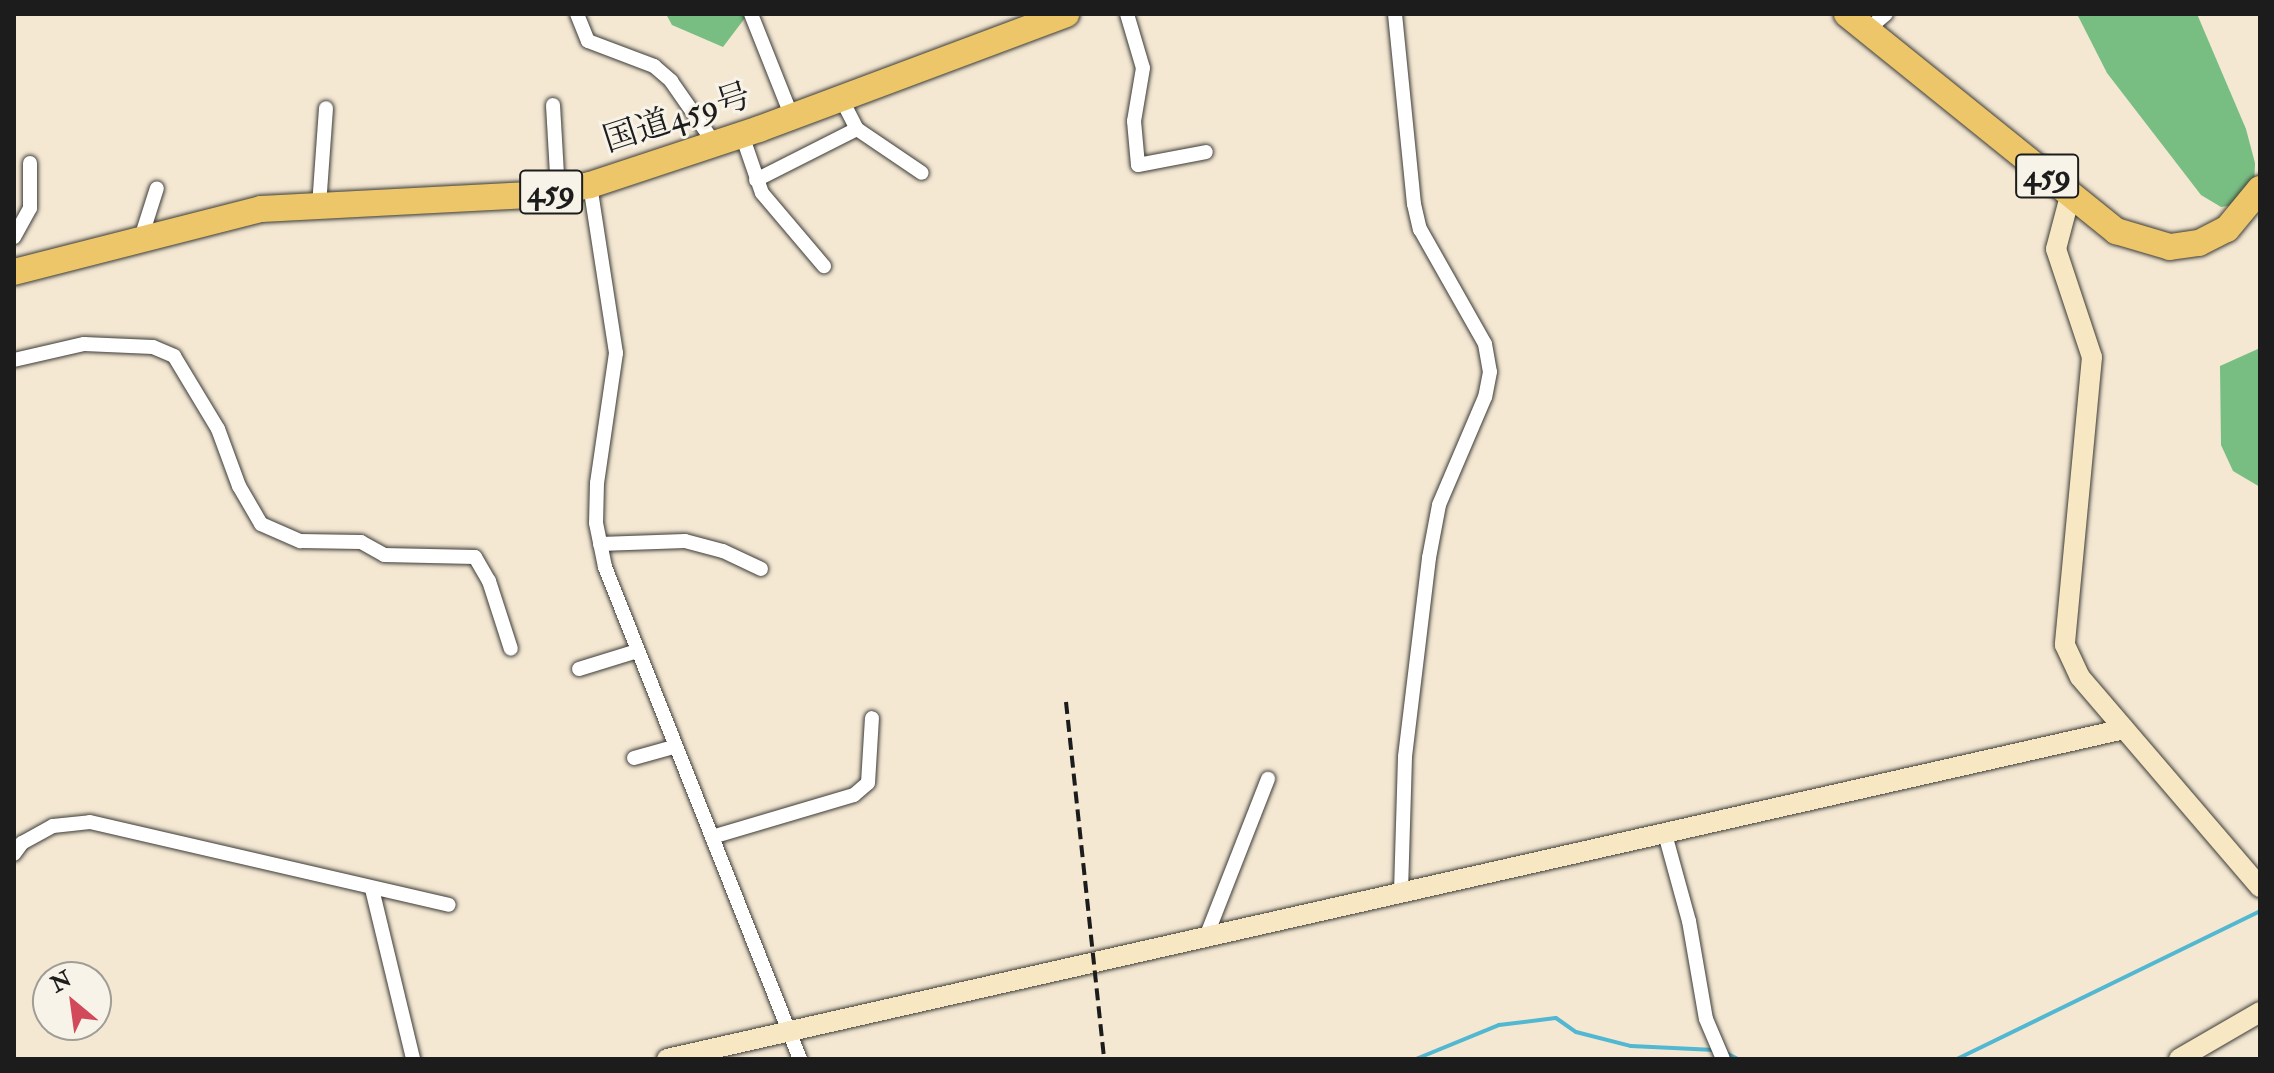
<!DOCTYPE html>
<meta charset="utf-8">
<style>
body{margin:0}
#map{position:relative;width:2274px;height:1073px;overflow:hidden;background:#f4e8d3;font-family:"IM FELL Double Pica","Noto Serif JP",serif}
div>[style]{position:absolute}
.forest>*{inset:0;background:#78be82}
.stream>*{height:4px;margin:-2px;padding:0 2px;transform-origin:2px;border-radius:2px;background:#52b7d1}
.roads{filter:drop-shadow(0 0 2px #3c3b37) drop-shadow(0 0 2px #3c3b37)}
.street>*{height:14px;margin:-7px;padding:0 7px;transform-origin:7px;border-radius:7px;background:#fff}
.secondary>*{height:20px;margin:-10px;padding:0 10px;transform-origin:10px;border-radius:10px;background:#f7e8c3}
.highway>*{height:26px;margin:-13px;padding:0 13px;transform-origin:13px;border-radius:13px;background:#ecc669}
.rail>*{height:4px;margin-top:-2px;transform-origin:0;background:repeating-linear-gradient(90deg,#1c1c1c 0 12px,transparent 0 18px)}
span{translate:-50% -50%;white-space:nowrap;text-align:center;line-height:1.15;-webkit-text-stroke:6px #f7f3e8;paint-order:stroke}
.shield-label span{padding:2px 6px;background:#f7f3e8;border:2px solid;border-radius:6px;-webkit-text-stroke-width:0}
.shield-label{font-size:32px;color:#1c1c1c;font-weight:700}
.street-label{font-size:34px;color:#1c1c1c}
.frame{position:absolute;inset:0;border:16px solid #1c1c1c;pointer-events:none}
.north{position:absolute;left:32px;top:961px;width:80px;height:80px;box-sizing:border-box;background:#f7f3e8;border:2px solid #9f9d96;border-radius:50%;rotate:331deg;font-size:22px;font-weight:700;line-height:32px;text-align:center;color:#1c1c1c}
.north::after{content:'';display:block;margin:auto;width:28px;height:36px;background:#d1495b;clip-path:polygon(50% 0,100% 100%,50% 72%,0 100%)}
</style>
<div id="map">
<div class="forest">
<i style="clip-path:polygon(666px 14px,748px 14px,723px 47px,672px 25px)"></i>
<i style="clip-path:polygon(2077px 14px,2197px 14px,2246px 129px,2255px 163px,2254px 189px,2235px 205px,2221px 207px,2201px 195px,2107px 73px)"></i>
<i style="clip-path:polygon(2260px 348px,2260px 487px,2233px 471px,2221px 445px,2220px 366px)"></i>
</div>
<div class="stream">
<i style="left:1724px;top:1052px;width:16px;rotate:27deg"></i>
<i style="left:1416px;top:1059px;width:90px;rotate:-22.3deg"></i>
<i style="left:1499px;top:1025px;width:57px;rotate:-7deg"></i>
<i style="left:1556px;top:1018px;width:24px;rotate:35deg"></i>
<i style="left:1576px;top:1032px;width:57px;rotate:14.3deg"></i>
<i style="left:1631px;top:1046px;width:84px;rotate:2.7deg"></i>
<i style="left:1957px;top:1059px;width:337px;rotate:-26deg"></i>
</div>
<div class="roads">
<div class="street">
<i style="left:577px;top:14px;width:29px;rotate:68deg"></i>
<i style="left:588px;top:41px;width:71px;rotate:20.7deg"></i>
<i style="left:654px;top:66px;width:23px;rotate:41deg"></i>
<i style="left:671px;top:81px;width:77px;rotate:55.1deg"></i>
<i style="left:751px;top:14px;width:111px;rotate:68.3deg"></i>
<i style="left:1127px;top:14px;width:56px;rotate:73.5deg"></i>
<i style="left:1143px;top:68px;width:54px;rotate:99.6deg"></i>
<i style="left:1134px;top:121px;width:44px;rotate:84.8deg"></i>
<i style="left:1138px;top:165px;width:69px;rotate:-10.8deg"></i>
<i style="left:1395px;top:14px;width:191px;rotate:84.3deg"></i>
<i style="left:1414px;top:204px;width:26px;rotate:77deg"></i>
<i style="left:1420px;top:229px;width:132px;rotate:60.5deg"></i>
<i style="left:1485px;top:344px;width:28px;rotate:80deg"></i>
<i style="left:1490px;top:372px;width:25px;rotate:101deg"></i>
<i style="left:1485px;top:397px;width:117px;rotate:113.1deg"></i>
<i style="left:1439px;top:505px;width:54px;rotate:100.7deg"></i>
<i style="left:1429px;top:558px;width:200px;rotate:96.9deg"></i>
<i style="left:1405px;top:757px;width:136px;rotate:91.7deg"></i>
<i style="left:1868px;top:29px;width:23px;rotate:-40deg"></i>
<i style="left:841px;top:98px;width:35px;rotate:63deg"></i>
<i style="left:857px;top:129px;width:78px;rotate:34.1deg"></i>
<i style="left:553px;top:105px;width:86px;rotate:86.7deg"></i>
<i style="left:742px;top:135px;width:61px;rotate:71deg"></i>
<i style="left:762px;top:193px;width:96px;rotate:49.7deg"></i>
<i style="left:756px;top:180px;width:113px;rotate:-26.8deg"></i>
<i style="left:590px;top:185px;width:170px;rotate:81.2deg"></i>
<i style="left:616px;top:353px;width:131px;rotate:98.3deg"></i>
<i style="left:597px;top:483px;width:40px;rotate:91.4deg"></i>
<i style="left:596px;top:523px;width:45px;rotate:78.4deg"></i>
<i style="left:605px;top:567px;width:529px;rotate:68.38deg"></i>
<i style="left:319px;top:206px;width:98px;rotate:-85.9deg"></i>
<i style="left:14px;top:237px;width:33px;rotate:-61deg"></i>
<i style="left:30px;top:208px;width:45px;rotate:-90deg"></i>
<i style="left:141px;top:238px;width:52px;rotate:-72.3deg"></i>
<i style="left:14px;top:360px;width:72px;rotate:-12.9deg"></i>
<i style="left:84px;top:344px;width:69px;rotate:2.5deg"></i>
<i style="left:153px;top:347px;width:23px;rotate:23deg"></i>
<i style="left:174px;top:356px;width:85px;rotate:58.9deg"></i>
<i style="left:218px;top:429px;width:61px;rotate:69.8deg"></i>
<i style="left:239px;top:486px;width:44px;rotate:59.9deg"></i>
<i style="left:261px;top:524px;width:43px;rotate:23.6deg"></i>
<i style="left:300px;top:541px;width:61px;rotate:0.9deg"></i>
<i style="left:361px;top:542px;width:26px;rotate:29deg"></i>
<i style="left:384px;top:555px;width:91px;rotate:1.3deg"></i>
<i style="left:475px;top:557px;width:28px;rotate:60deg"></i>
<i style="left:489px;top:581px;width:71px;rotate:72.1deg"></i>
<i style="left:600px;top:544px;width:85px;rotate:-2deg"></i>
<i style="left:685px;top:541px;width:39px;rotate:15deg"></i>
<i style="left:723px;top:551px;width:42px;rotate:25.3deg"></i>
<i style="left:579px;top:669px;width:61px;rotate:-17.2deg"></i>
<i style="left:634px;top:758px;width:41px;rotate:-15.4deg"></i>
<i style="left:1665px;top:834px;width:90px;rotate:74.6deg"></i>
<i style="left:1689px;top:921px;width:99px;rotate:80.2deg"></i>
<i style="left:1706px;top:1019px;width:43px;rotate:67deg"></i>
<i style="left:712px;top:837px;width:148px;rotate:-16.5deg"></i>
<i style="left:854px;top:795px;width:18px;rotate:-41deg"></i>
<i style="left:868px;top:783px;width:65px;rotate:-86.5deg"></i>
<i style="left:14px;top:854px;width:14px;rotate:-54deg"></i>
<i style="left:22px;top:843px;width:35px;rotate:-29deg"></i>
<i style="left:53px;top:826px;width:37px;rotate:-6deg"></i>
<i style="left:90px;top:822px;width:368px;rotate:13deg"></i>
<i style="left:372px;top:889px;width:175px;rotate:76.4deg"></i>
<i style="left:1206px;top:937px;width:170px;rotate:-68.6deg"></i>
</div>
<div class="secondary">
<i style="left:2070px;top:196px;width:55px;rotate:104.8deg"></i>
<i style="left:2056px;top:249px;width:114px;rotate:71.6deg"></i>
<i style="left:2092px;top:357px;width:289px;rotate:95.4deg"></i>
<i style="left:2065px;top:645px;width:35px;rotate:65deg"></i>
<i style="left:2080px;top:677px;width:277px;rotate:49.4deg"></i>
<i style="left:667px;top:1059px;width:1494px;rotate:-12.76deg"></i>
<i style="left:2179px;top:1059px;width:94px;rotate:-30.1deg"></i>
</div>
<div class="highway">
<i style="left:1847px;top:14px;width:346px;rotate:38.9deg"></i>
<i style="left:2116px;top:231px;width:56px;rotate:16.5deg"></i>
<i style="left:2170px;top:247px;width:29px;rotate:-8deg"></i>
<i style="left:2199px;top:243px;width:31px;rotate:-27deg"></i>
<i style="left:2227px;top:229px;width:52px;rotate:-50.5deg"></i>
<i style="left:14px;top:272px;width:255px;rotate:-14.3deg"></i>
<i style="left:261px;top:209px;width:283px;rotate:-3deg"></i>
<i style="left:544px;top:194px;width:47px;rotate:-11.1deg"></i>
<i style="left:590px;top:185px;width:178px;rotate:-18.3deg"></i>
<i style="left:759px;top:129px;width:328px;rotate:-20.5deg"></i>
</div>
</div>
<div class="rail">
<i style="left:1066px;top:702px;width:359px;rotate:83.9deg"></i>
</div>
<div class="shield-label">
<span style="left:2047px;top:176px">459</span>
<span style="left:551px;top:192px">459</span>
</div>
<div class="street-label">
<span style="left:677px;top:118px;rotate:-18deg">国道459号</span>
</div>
<div class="frame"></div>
<div class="north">N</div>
</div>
